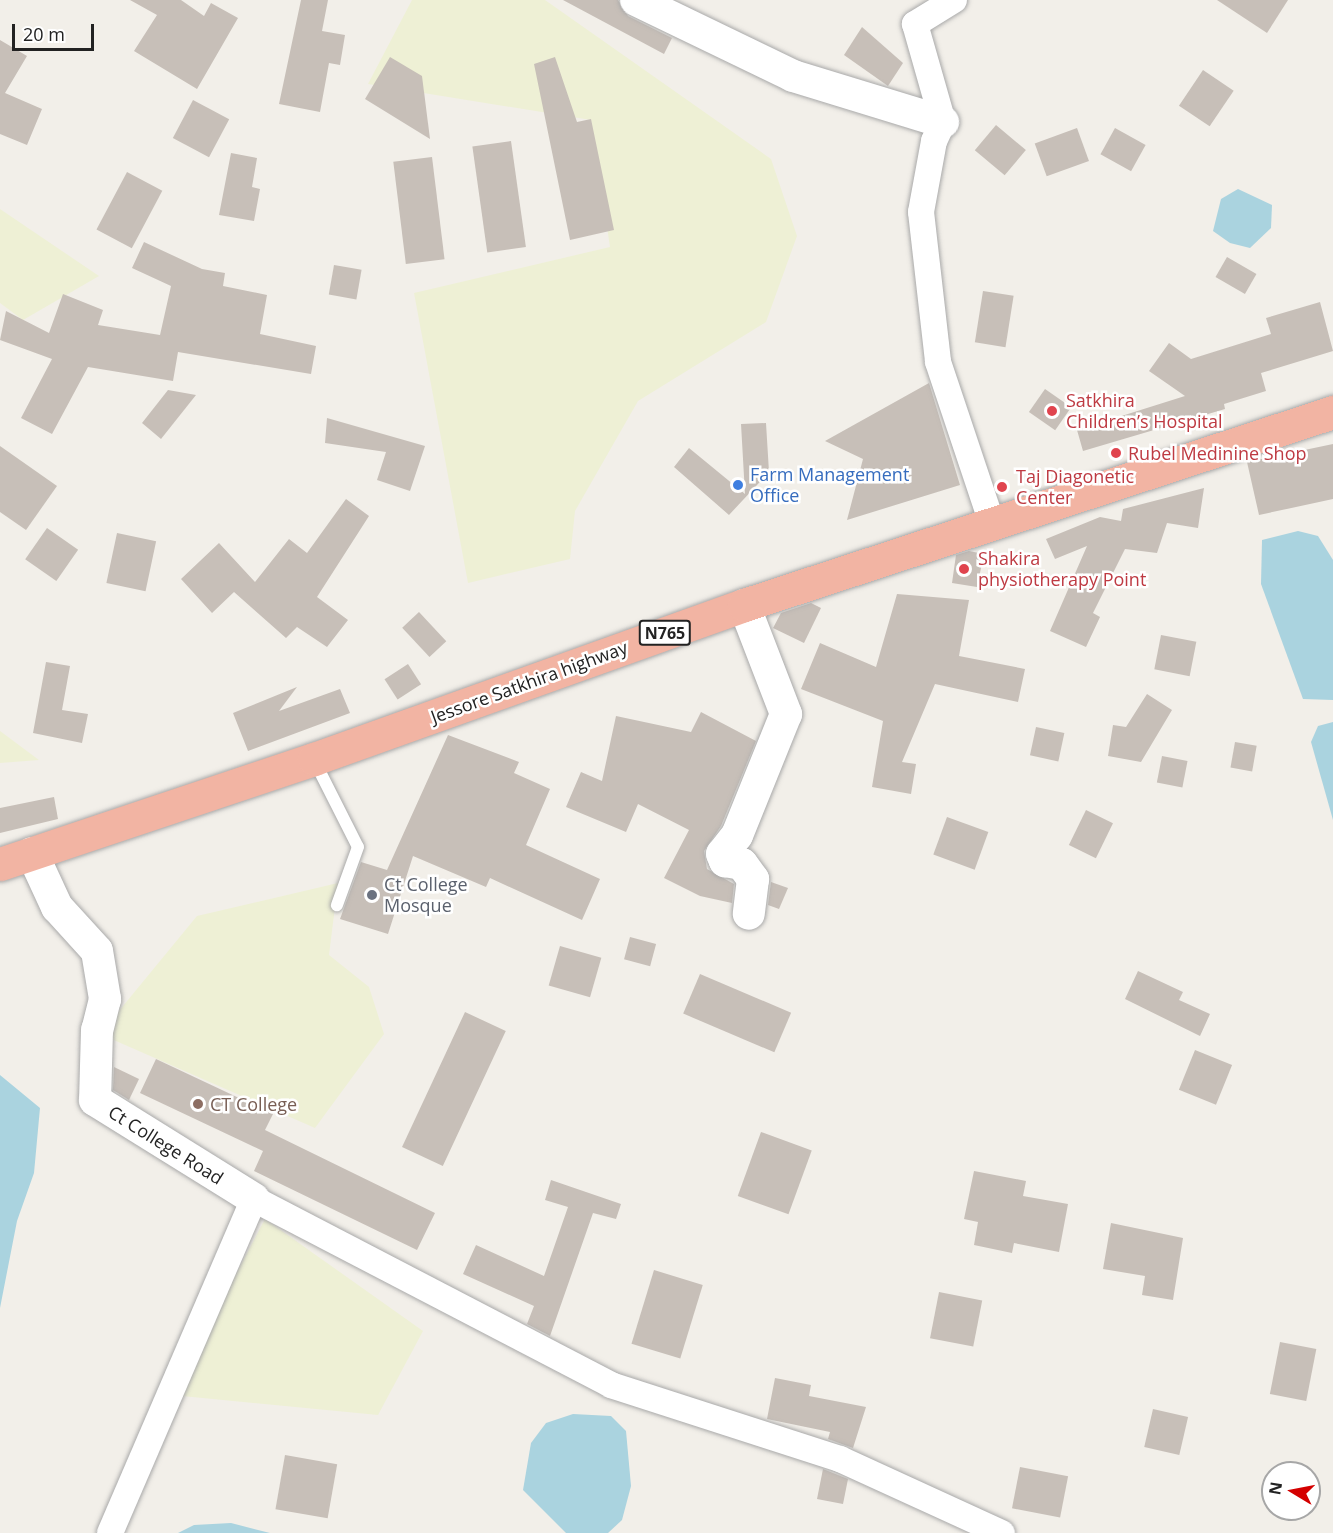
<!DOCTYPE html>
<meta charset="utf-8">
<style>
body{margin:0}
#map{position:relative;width:1333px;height:1533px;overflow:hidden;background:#f2efe9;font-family:"Open Sans",sans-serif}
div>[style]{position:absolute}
.farmland>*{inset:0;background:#eef0d5}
.water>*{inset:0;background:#aad3df}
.building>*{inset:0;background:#c7bfb8;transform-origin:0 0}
.roads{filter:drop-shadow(0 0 2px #a9a9a9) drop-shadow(0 0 2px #a9a9a9)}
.service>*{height:12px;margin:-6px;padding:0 6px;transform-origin:6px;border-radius:6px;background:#fff}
.minor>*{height:26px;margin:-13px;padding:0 13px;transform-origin:13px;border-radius:13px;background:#fff}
.tertiary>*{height:32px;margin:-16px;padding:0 16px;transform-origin:16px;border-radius:16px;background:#fff}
.trunk>*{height:33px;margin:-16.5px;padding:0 16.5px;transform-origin:16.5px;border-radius:16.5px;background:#f2b4a3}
.dots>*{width:16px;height:16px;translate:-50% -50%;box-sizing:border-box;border:3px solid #fff;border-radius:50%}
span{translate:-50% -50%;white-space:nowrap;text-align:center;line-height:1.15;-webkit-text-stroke:5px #fff;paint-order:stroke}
.shield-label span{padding:2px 4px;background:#fff;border:2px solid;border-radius:4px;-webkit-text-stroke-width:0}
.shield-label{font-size:16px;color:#222;font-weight:700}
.health-label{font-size:18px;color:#be3a42}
.left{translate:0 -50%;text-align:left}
.shop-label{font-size:18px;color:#366cbe}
.street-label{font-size:18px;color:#222}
.worship-label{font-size:18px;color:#5b616d}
.education-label{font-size:18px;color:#785e54}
.north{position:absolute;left:1261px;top:1461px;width:60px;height:60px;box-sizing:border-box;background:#fff;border:2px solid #a7a7a7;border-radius:50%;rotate:280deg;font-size:16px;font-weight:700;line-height:24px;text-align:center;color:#222}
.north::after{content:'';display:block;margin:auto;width:21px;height:27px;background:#d40000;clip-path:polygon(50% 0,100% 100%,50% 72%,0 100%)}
.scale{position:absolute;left:12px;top:24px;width:82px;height:27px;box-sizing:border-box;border:3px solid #222;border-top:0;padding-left:8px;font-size:18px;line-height:21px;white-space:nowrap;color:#222;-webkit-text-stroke:4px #fff;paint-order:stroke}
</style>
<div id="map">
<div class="farmland">
<i style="clip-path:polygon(412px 0,545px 0,771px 159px,797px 236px,766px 322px,638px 401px,575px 511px,570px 559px,468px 583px,414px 293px,610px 247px,591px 120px,368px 84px)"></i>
<i style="clip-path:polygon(0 209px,99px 276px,23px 320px,0 303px)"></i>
<i style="clip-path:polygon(0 731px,39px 760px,0 763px)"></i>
<i style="clip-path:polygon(338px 883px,329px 955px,369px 987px,384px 1034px,315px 1128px,100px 1034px,197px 916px)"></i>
<i style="clip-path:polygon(265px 1219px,423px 1331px,378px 1415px,172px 1395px)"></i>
</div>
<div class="water">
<i style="clip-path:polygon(1238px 189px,1272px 205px,1271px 228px,1250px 248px,1230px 243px,1213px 231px,1221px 199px)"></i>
<i style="clip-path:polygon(1298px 531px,1318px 536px,1333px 560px,1333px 700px,1303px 699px,1261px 584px,1262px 540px)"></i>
<i style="clip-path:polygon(1333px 722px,1333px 820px,1311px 742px,1318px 726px)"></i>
<i style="clip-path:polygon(0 1075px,40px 1108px,34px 1173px,17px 1221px,0 1308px)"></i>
<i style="clip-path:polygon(573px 1414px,611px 1416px,626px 1431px,631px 1486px,622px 1520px,608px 1533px,566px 1533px,523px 1490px,531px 1443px,546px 1423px)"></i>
<i style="clip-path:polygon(231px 1523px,270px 1533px,178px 1533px,194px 1525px)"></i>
</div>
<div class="building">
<i style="clip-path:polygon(130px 0,181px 0,204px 16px,211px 3px,238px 18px,197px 89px,134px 51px,157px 15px)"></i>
<i style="clip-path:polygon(301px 0,328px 0,322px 31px,345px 35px,340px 65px,329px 63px,320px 112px,279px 104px)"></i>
<i style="clip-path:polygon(563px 0,618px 0,628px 16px,672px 38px,664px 54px)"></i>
<i style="clip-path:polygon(1217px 0,1288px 0,1267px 33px)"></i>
<i style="clip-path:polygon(862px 27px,903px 63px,888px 86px,844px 55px)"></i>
<i style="clip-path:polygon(0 40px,27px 56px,5px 93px,42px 109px,27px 145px,0 134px)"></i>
<i style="clip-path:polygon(390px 57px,422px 76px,430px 139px,365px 99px)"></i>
<i style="clip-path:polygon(555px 57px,577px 122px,591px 119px,614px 230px,570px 240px,534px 64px)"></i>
<i style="left:1203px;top:70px;width:37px;height:43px;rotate:34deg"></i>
<i style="left:193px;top:100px;width:41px;height:43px;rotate:28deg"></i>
<i style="left:996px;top:125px;width:39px;height:33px;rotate:40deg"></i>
<i style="left:1077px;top:128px;width:35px;height:45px;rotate:70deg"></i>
<i style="left:1115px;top:128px;width:35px;height:30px;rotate:29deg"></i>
<i style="left:511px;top:141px;width:107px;height:39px;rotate:82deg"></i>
<i style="clip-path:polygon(231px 153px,257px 158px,252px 187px,260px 189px,254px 221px,219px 215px)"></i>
<i style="left:432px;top:157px;width:103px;height:39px;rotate:83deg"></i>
<i style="left:127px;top:172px;width:40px;height:65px;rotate:28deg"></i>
<i style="clip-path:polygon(144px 242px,202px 269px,225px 273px,223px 286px,267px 295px,260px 334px,316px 346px,311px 374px,178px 352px,173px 381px,88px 367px,52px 434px,21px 418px,52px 359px,0 340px,6px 311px,49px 333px,63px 294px,103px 310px,98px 325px,160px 335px,171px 286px,132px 268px)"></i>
<i style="left:1227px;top:257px;width:34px;height:23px;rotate:30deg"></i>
<i style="left:334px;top:265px;width:28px;height:30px;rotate:10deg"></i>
<i style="left:983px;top:291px;width:31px;height:52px;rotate:9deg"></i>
<i style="clip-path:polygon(1320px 302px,1333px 351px,1261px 373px,1266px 391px,1224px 404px,1225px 409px,1083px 451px,1077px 430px,1185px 396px,1149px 371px,1169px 343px,1191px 359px,1271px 334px,1266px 318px)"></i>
<i style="clip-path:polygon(929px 383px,960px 485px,847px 520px,863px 459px,825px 441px)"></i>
<i style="left:1045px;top:389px;width:32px;height:28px;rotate:35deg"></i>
<i style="clip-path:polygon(168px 390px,196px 395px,161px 439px,142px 423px)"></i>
<i style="clip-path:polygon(327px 418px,425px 446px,410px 491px,377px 480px,386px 452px,325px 443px)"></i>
<i style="clip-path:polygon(766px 423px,769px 472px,729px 515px,674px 467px,689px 448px,745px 494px,741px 424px)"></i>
<i style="clip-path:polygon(1333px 444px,1333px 499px,1259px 515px,1247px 462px)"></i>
<i style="clip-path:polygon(0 446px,57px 486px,26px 530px,0 512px)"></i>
<i style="clip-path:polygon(1204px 488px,1198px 528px,1167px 523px,1157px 553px,1125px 549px,1093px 613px,1100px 617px,1086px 647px,1050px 631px,1087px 546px,1055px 559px,1046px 539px,1100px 517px,1121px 521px,1123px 509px)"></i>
<i style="clip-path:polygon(346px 499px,369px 516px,317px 597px,348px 620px,327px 647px,297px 627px,286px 638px,234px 592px,212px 613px,181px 579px,219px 543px,255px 582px,289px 539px,307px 553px)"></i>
<i style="left:47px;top:528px;width:38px;height:38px;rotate:35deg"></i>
<i style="left:117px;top:533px;width:40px;height:51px;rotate:12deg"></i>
<i style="clip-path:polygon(969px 551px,984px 554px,977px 587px,952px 583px,956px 555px)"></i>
<i style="clip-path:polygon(897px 594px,969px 600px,959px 656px,1025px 669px,1018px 702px,935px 684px,902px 762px,916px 764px,911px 794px,872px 787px,883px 721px,801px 689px,820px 643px,876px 667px)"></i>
<i style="clip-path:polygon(811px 603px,821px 608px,804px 643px,773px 628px,781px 613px)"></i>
<i style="left:419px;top:612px;width:40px;height:23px;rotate:47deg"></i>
<i style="left:1161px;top:635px;width:36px;height:35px;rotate:11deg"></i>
<i style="clip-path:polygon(46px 662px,70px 666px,62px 710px,88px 714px,82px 743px,33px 733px)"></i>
<i style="left:408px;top:664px;width:24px;height:28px;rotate:57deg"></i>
<i style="clip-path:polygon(297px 687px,279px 711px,340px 689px,350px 713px,248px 751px,233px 713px)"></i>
<i style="clip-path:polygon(1147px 694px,1172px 710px,1141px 762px,1108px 756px,1113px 725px,1126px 727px)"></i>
<i style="clip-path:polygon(701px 712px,756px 741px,721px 826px,704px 851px,707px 869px,734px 884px,732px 903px,700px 896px,664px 878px,689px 830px,638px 804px,626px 832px,566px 807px,581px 772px,602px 781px,616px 716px,691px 732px)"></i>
<i style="left:1036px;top:727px;width:29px;height:29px;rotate:12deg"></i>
<i style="clip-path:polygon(448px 735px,519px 762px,514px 773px,550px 789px,526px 845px,600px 879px,582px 920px,490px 878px,486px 887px,413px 856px,388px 934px,340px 919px,361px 862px,387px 870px)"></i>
<i style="left:1235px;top:742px;width:22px;height:26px;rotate:10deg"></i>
<i style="left:1162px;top:756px;width:26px;height:27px;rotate:11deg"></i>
<i style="clip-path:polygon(54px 797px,58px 819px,0 833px,0 808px)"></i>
<i style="left:1086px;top:810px;width:30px;height:39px;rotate:26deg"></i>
<i style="left:947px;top:817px;width:44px;height:40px;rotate:20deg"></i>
<i style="clip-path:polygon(771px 882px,788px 888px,779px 909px,768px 905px)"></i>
<i style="left:630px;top:937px;width:27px;height:23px;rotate:15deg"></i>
<i style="left:560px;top:946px;width:43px;height:41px;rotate:16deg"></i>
<i style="clip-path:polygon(1138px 971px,1183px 992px,1179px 1000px,1210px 1014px,1200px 1036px,1125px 999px)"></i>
<i style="left:700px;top:974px;width:99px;height:43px;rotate:23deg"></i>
<i style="left:465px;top:1012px;width:45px;height:149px;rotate:25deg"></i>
<i style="left:1195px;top:1050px;width:40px;height:43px;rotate:22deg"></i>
<i style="clip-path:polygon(156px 1059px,273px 1114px,265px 1130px,435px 1213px,417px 1250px,254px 1171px,263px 1151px,140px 1093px)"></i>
<i style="clip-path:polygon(114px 1067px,139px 1079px,129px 1100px,113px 1090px)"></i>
<i style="left:761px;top:1132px;width:54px;height:68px;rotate:20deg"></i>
<i style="clip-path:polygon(974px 1171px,1026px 1181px,1023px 1196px,1068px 1204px,1059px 1252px,1014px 1243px,1012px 1253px,974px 1245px,978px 1222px,964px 1219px)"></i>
<i style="clip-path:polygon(551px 1180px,621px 1204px,616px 1219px,593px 1213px,550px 1336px,527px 1324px,534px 1306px,463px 1274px,476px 1245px,544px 1276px,568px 1207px,545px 1200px)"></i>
<i style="clip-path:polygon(1111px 1223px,1183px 1238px,1173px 1300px,1142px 1295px,1145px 1276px,1103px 1269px)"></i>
<i style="left:654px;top:1270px;width:51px;height:77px;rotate:17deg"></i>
<i style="left:939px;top:1292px;width:44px;height:47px;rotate:11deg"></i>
<i style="left:1280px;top:1342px;width:37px;height:53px;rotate:11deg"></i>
<i style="clip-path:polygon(775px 1378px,811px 1385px,809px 1396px,866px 1407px,853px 1448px,828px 1439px,830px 1432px,767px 1419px)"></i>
<i style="left:1153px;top:1409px;width:36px;height:39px;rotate:13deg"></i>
<i style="left:285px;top:1455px;width:53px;height:55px;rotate:10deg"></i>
<i style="left:1020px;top:1467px;width:49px;height:42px;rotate:11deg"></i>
<i style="clip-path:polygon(823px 1469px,848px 1479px,843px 1504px,817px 1499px)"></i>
</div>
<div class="roads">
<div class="service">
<i style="left:314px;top:760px;width:97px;rotate:63.2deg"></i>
<i style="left:358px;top:847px;width:62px;rotate:109.9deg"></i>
</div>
<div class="minor">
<i style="left:954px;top:0;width:46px;rotate:148.4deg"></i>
<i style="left:915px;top:24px;width:102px;rotate:74.1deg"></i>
<i style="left:943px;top:122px;width:21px;rotate:115deg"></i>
<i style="left:934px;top:141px;width:72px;rotate:100.4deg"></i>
<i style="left:921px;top:212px;width:151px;rotate:83.5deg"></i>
<i style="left:938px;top:362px;width:173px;rotate:71.5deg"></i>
<i style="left:110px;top:1533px;width:364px;rotate:-66.7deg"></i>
<i style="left:254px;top:1199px;width:403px;rotate:27.5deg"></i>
<i style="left:611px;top:1385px;width:241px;rotate:17.9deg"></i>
<i style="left:840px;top:1459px;width:178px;rotate:24.6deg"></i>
</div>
<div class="tertiary">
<i style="left:636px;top:0;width:174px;rotate:25.8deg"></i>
<i style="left:793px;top:76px;width:157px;rotate:17deg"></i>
<i style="left:744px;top:605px;width:117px;rotate:68.9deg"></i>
<i style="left:786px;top:714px;width:131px;rotate:112deg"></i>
<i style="left:737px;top:835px;width:24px;rotate:128deg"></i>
<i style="left:722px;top:854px;width:8px;rotate:67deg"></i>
<i style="left:725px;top:861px;width:17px;rotate:10deg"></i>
<i style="left:742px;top:864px;width:19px;rotate:54deg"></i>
<i style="left:753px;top:879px;width:35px;rotate:97deg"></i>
<i style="left:32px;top:853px;width:60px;rotate:65.2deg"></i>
<i style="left:57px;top:907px;width:59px;rotate:47.7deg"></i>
<i style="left:97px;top:951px;width:49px;rotate:80.5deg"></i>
<i style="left:105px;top:999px;width:32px;rotate:104deg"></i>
<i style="left:97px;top:1030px;width:70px;rotate:91.6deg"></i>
<i style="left:95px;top:1100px;width:187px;rotate:31.9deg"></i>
</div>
<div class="trunk">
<i style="left:0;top:864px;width:331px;rotate:-18.5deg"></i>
<i style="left:314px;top:759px;width:457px;rotate:-19.7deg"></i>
<i style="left:744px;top:605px;width:620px;rotate:-18.14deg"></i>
</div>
</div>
<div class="dots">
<i style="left:1052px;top:411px;background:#e0444e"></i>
<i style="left:1116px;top:453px;background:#e0444e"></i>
<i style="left:738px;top:485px;background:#3f7fe0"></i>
<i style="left:1002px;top:487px;background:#e0444e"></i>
<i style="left:964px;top:569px;background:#e0444e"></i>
<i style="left:372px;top:895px;background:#6b7280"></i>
<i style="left:198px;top:1104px;background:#8d6e63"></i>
</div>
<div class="shield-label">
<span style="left:665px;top:633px">N765</span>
</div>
<div class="health-label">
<span class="left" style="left:1066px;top:411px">Satkhira<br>Children’s Hospital</span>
<span class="left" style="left:1128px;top:453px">Rubel Medinine Shop</span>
<span class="left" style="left:1016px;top:487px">Taj Diagonetic<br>Center</span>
<span class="left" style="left:978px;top:569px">Shakira<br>physiotherapy Point</span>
</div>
<div class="shop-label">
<span class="left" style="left:750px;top:485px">Farm Management<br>Office</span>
</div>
<div class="street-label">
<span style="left:529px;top:682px;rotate:-20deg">Jessore Satkhira highway</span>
<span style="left:166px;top:1145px;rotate:32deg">Ct College Road</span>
</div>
<div class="worship-label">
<span class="left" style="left:384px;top:895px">Ct College<br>Mosque</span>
</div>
<div class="education-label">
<span class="left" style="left:210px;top:1104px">CT College</span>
</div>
<div class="north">N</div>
<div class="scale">20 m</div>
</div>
